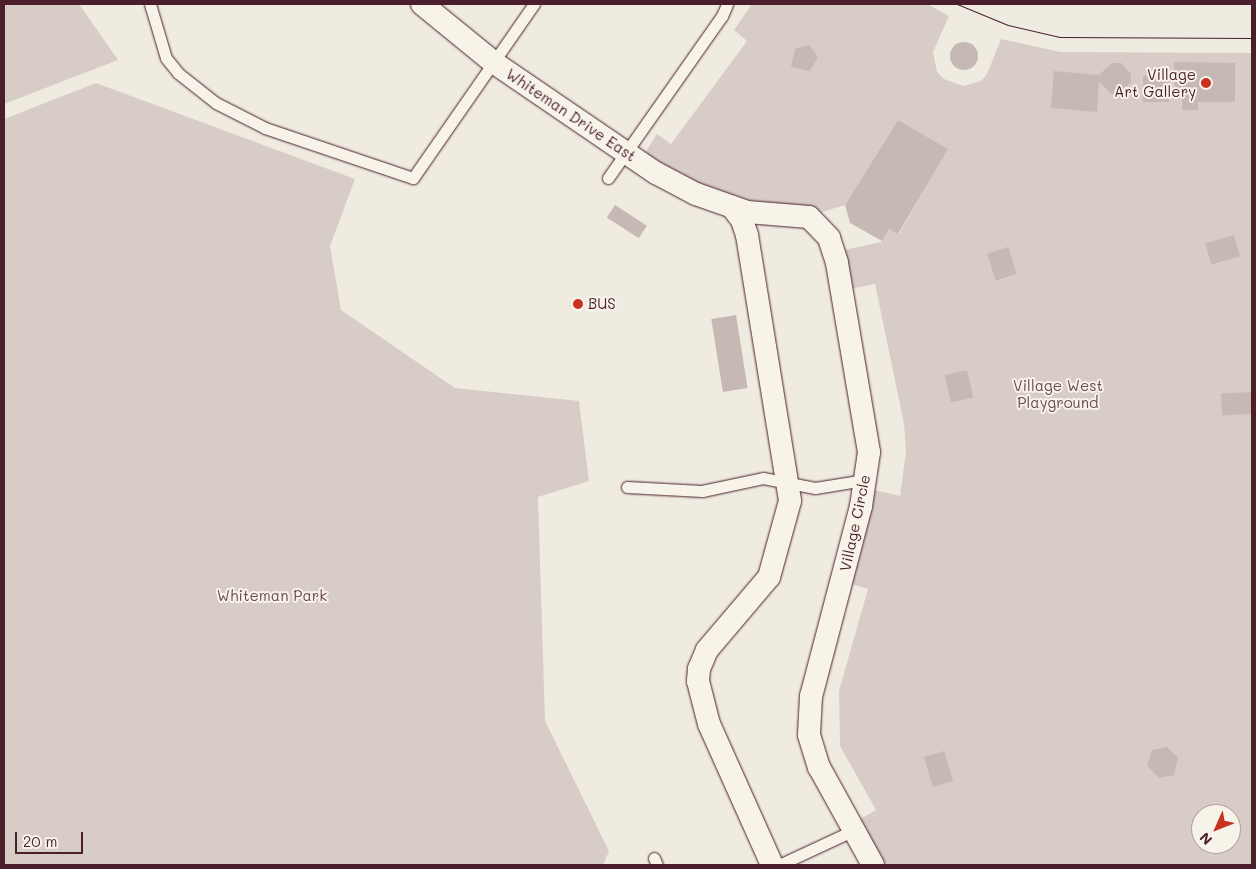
<!DOCTYPE html>
<style>
body{margin:0}
#map{position:relative;width:1256px;height:869px;overflow:hidden;background:#f0ebe0;font-family:Mali,sans-serif}
div>[style]{position:absolute}
.green>*{inset:0;background:#d8cdc6}
.building>*{inset:0;background:#c6b8b3;transform-origin:0 0}
.round{border-radius:50%}
.roads{filter:drop-shadow(0 0 1px #4a1f2b) drop-shadow(0 0 1px #4a1f2b)}
.lane>*{height:11px;margin:-5.5px;padding:0 5.5px;transform-origin:5.5px;border-radius:5.5px;background:#f7f3e8}
.street>*{height:22px;margin:-11px;padding:0 11px;transform-origin:11px;border-radius:11px;background:#f7f3e8}
.tram>*{height:1px;margin:-0.5px;padding:0 0.5px;transform-origin:0.5px;border-radius:0.5px;background:#4a1f2b}
.dots>*{width:14px;height:14px;translate:-50% -50%;box-sizing:border-box;border:2px solid #f7f3e8;border-radius:50%}
span{translate:-50% -50%;white-space:nowrap;text-align:center;line-height:1.15;-webkit-text-stroke:4px #f7f3e8;paint-order:stroke}
.poi-label{font-size:15px;color:#4a1f2b}
.right{translate:-100% -50%;text-align:right}
.left{translate:0 -50%;text-align:left}
.street-label{font-size:15px;color:#4a1f2b}
.park-label{font-size:15px;color:#6e4a52}
.frame{position:absolute;inset:0;border:5px solid #4a1f2b;pointer-events:none}
.north{position:absolute;left:1191px;top:804px;width:50px;height:50px;box-sizing:border-box;background:#f7f3e8;border:1px solid #b29e9c;border-radius:50%;rotate:226deg;font-size:14px;font-weight:700;line-height:20px;text-align:center;color:#4a1f2b}
.north::after{content:'';display:block;margin:auto;width:18px;height:22px;background:#c8321e;clip-path:polygon(50% 0,100% 100%,50% 72%,0 100%)}
.scale{position:absolute;left:15px;top:832px;width:68px;height:22px;box-sizing:border-box;border:2px solid #4a1f2b;border-top:0;padding-left:6px;font-size:15px;line-height:18px;white-space:nowrap;color:#4a1f2b;-webkit-text-stroke:4px #f7f3e8;paint-order:stroke}
</style>
<div id="map">
<div class="green">
<i style="clip-path:polygon(4px 4px,79px 4px,118px 60px,4px 104px)"></i>
<i style="clip-path:polygon(evenodd,752px 4px,927px 4px,949px 16px,933px 52px,937px 72px,944px 79px,963px 86px,981px 81px,987px 74px,1001px 39px,1061px 52px,1252px 53px,1252px 865px,882px 865px,860px 819px,876px 810px,840px 746px,839px 691px,868px 589px,852px 584px,874px 490px,900px 496px,906px 451px,904px 424px,875px 284px,851px 289px,844px 250px,881px 242px,889px 229px,899px 234px,947px 149px,898px 120px,845px 205px,819px 213px,759px 203px,715px 190px,683px 177px,645px 153px,657px 134px,671px 144px,747px 41px,734px 30px,752px 4px,1201px 814px,1231px 814px,1231px 844px,1201px 844px,1201px 814px)"></i>
<i style="clip-path:polygon(96px 83px,355px 179px,330px 246px,341px 310px,455px 388px,579px 401px,589px 481px,538px 497px,545px 721px,609px 851px,603px 865px,4px 865px,4px 119px)"></i>
</div>
<div class="building">
<i class="round" style="left:950px;top:42px;width:28px;height:28px"></i>
<i style="clip-path:polygon(809px 45px,818px 57px,810px 71px,791px 67px,795px 49px)"></i>
<i style="clip-path:polygon(1174px 62px,1235px 63px,1235px 102px,1198px 102px,1198px 110px,1182px 110px,1182px 92px,1175px 91px)"></i>
<i style="clip-path:polygon(1112px 63px,1121px 63px,1131px 74px,1131px 82px,1119px 94px,1111px 94px,1099px 81px,1097px 112px,1051px 108px,1054px 71px,1099px 75px)"></i>
<i style="left:1143px;top:76px;width:26px;height:26px"></i>
<i style="clip-path:polygon(898px 120px,948px 149px,898px 234px,889px 229px,882px 241px,850px 223px,845px 205px)"></i>
<i style="left:615px;top:205px;width:38px;height:15px;rotate:33deg"></i>
<i style="left:1234px;top:235px;width:22px;height:30px;rotate:74deg"></i>
<i style="left:1008px;top:247px;width:28px;height:22px;rotate:72deg"></i>
<i style="left:736px;top:315px;width:74px;height:25px;rotate:81deg"></i>
<i style="left:967px;top:370px;width:28px;height:23px;rotate:77deg"></i>
<i style="left:1251px;top:392px;width:22px;height:30px;rotate:87deg"></i>
<i style="clip-path:polygon(1167px 747px,1178px 758px,1174px 775px,1159px 778px,1147px 766px,1152px 750px)"></i>
<i style="left:944px;top:751px;width:31px;height:21px;rotate:73deg"></i>
</div>
<div class="roads">
<div class="lane">
<i style="left:150px;top:4px;width:56px;rotate:73.5deg"></i>
<i style="left:166px;top:58px;width:19px;rotate:51deg"></i>
<i style="left:178px;top:73px;width:48px;rotate:38.3deg"></i>
<i style="left:216px;top:103px;width:55px;rotate:27deg"></i>
<i style="left:265px;top:128px;width:156px;rotate:18.7deg"></i>
<i style="left:413px;top:178px;width:212px;rotate:-55.2deg"></i>
<i style="left:608px;top:178px;width:198px;rotate:-54.9deg"></i>
<i style="left:722px;top:16px;width:13px;rotate:-67deg"></i>
<i style="left:627px;top:487px;width:75px;rotate:3.1deg"></i>
<i style="left:702px;top:491px;width:62px;rotate:-12deg"></i>
<i style="left:763px;top:478px;width:53px;rotate:10.9deg"></i>
<i style="left:815px;top:488px;width:51px;rotate:-9.1deg"></i>
<i style="left:654px;top:858px;width:8px;rotate:67deg"></i>
<i style="left:779px;top:865px;width:83px;rotate:-25deg"></i>
</div>
<div class="street">
<i style="left:422px;top:4px;width:92px;rotate:39.2deg"></i>
<i style="left:493px;top:62px;width:197px;rotate:34.3deg"></i>
<i style="left:656px;top:173px;width:45px;rotate:27.7deg"></i>
<i style="left:696px;top:194px;width:54px;rotate:19.4deg"></i>
<i style="left:747px;top:212px;width:62px;rotate:4.6deg"></i>
<i style="left:809px;top:217px;width:29px;rotate:46deg"></i>
<i style="left:829px;top:238px;width:26px;rotate:72deg"></i>
<i style="left:837px;top:263px;width:192px;rotate:80.4deg"></i>
<i style="left:869px;top:452px;width:55px;rotate:98.4deg"></i>
<i style="left:861px;top:506px;width:196px;rotate:104.7deg"></i>
<i style="left:811px;top:696px;width:39px;rotate:93deg"></i>
<i style="left:809px;top:735px;width:34px;rotate:73deg"></i>
<i style="left:819px;top:767px;width:112px;rotate:61.1deg"></i>
<i style="left:732px;top:207px;width:16px;rotate:52deg"></i>
<i style="left:742px;top:220px;width:16px;rotate:72deg"></i>
<i style="left:747px;top:235px;width:269px;rotate:80.8deg"></i>
<i style="left:790px;top:501px;width:79px;rotate:105.4deg"></i>
<i style="left:769px;top:577px;width:96px;rotate:130.3deg"></i>
<i style="left:707px;top:650px;width:21px;rotate:113deg"></i>
<i style="left:699px;top:669px;width:12px;rotate:95deg"></i>
<i style="left:698px;top:681px;width:44px;rotate:75.7deg"></i>
<i style="left:709px;top:724px;width:154px;rotate:65.9deg"></i>
</div>
</div>
<div class="tram">
<i style="left:957px;top:4px;width:55px;rotate:22.4deg"></i>
<i style="left:1008px;top:25px;width:53px;rotate:13deg"></i>
<i style="left:1060px;top:37px;width:192px;rotate:0.3deg"></i>
</div>
<div class="dots">
<i style="left:1206px;top:83px;background:#c8321e"></i>
<i style="left:578px;top:304px;background:#c8321e"></i>
</div>
<div class="poi-label">
<span class="right" style="left:1196px;top:83px">Village<br>Art Gallery</span>
<span class="left" style="left:588px;top:304px">BUS</span>
</div>
<div class="street-label">
<span style="left:571px;top:115px;rotate:34deg">Whiteman Drive East</span>
<span style="left:855px;top:523px;rotate:-78deg">Village Circle</span>
</div>
<div class="park-label">
<span style="left:1058px;top:394px">Village West<br>Playground</span>
<span style="left:272px;top:596px">Whiteman Park</span>
</div>
<div class="frame"></div>
<div class="north">N</div>
<div class="scale">20 m</div>
</div>
